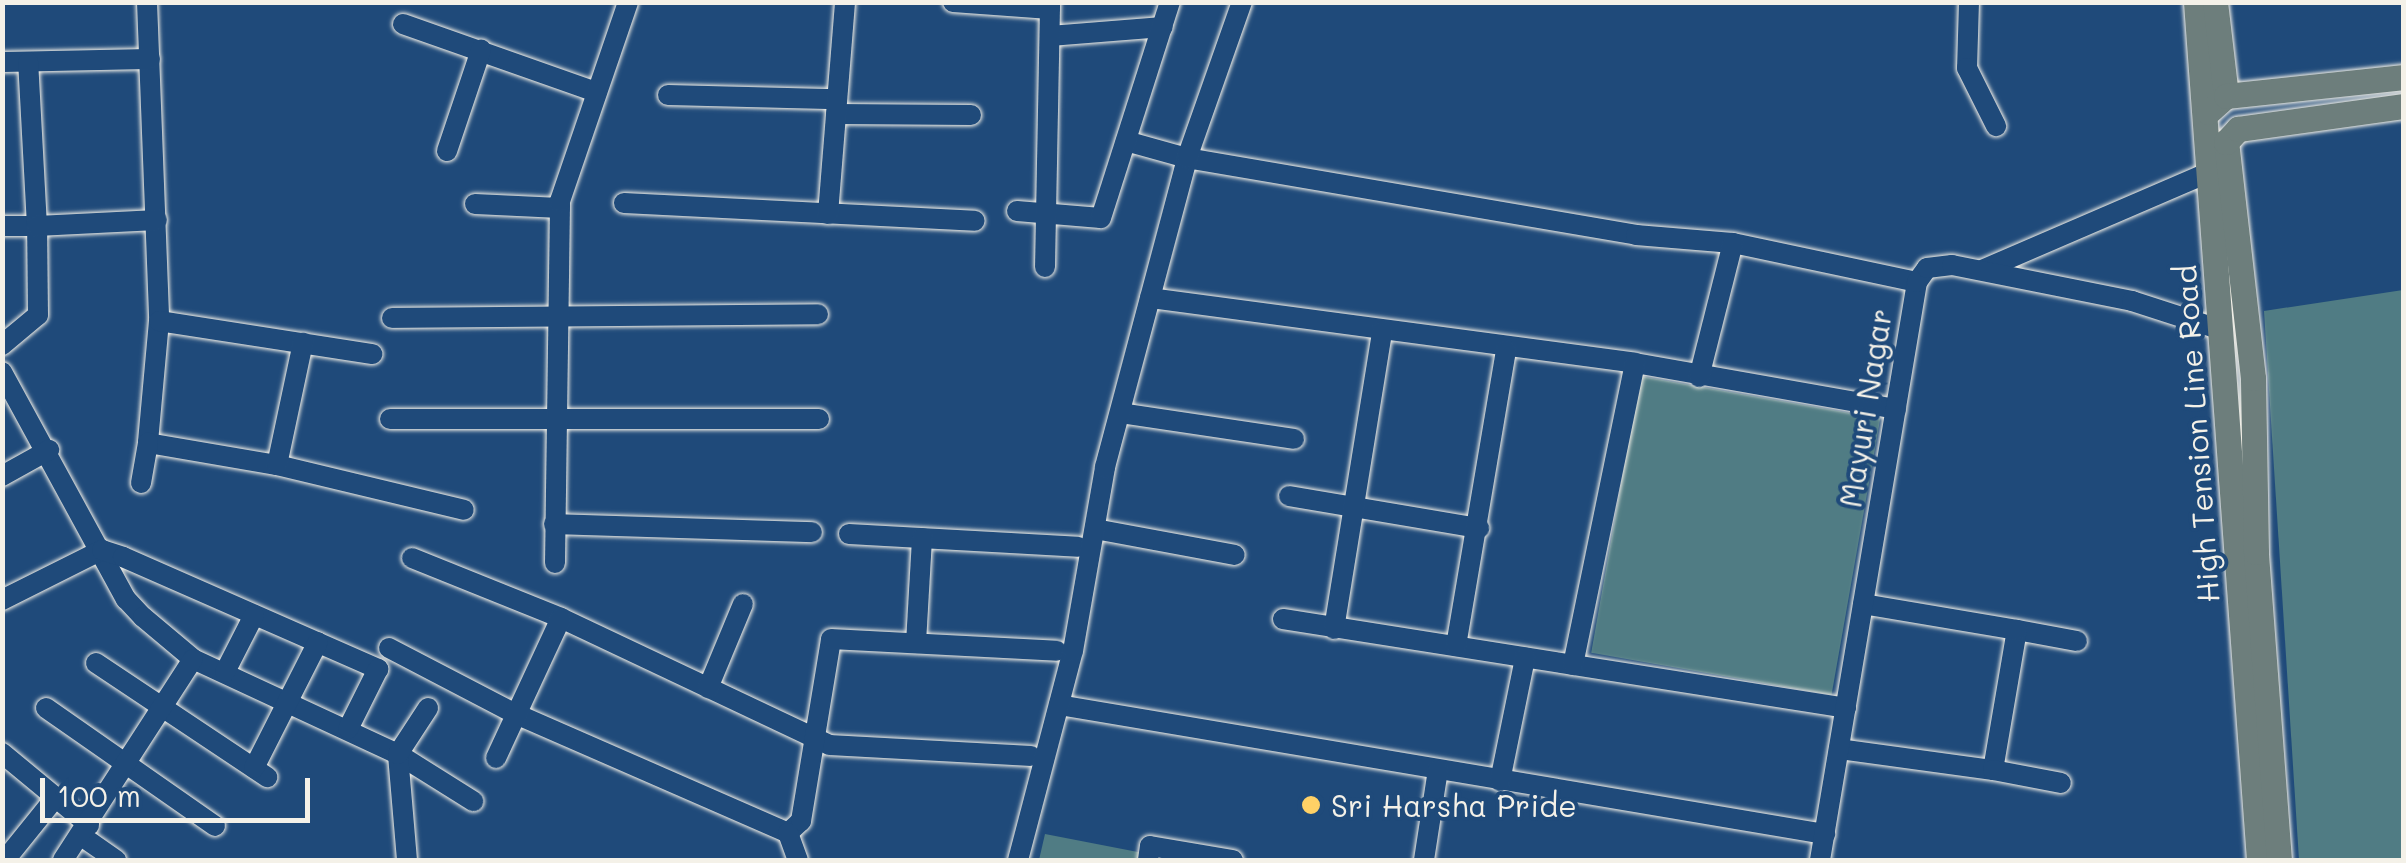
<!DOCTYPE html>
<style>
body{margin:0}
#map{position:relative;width:2406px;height:863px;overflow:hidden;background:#1f4a7a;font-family:Mali,sans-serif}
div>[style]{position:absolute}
.green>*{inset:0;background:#507c84;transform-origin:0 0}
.roads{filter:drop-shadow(0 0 2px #f4f1e8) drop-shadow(0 0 2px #f4f1e8)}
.minor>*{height:20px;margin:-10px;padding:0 10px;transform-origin:10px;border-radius:10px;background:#1f4a7a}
.major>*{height:25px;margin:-12.5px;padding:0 12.5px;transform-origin:12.5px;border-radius:12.5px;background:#6d7e7c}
.dots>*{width:28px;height:28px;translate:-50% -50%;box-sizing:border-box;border:5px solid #1f4a7a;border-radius:50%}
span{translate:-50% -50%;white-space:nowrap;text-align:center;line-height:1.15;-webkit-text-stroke:8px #1f4a7a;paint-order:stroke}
.street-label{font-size:30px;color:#f4f1e8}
.poi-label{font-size:30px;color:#f4f1e8}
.left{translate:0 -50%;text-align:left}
.frame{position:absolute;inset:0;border:5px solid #f4f1e8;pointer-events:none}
.scale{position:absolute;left:40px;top:778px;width:270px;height:45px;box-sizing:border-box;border:5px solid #f4f1e8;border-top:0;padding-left:12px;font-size:30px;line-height:35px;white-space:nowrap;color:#f4f1e8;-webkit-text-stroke:8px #1f4a7a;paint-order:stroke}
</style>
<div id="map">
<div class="green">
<i style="clip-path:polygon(2403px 290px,2403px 860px,2299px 860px,2264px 311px)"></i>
<i style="left:1640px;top:376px;width:244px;height:281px;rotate:10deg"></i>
<i style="clip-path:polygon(1045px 834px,1143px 853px,1142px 860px,1039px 860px)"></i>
</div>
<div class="roads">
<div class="minor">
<i style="left:147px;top:2px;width:319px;rotate:87.8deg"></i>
<i style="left:159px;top:321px;width:122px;rotate:95.2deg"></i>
<i style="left:148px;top:443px;width:131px;rotate:9.7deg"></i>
<i style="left:277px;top:465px;width:192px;rotate:13.5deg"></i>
<i style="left:953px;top:2px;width:97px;rotate:4.1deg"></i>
<i style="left:1969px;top:2px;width:66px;rotate:91.7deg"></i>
<i style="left:1967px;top:68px;width:65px;rotate:63.4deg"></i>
<i style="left:403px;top:24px;width:205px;rotate:19.4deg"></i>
<i style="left:1050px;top:36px;width:113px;rotate:-4.6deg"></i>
<i style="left:2px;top:62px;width:148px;rotate:-1.2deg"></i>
<i style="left:668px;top:95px;width:169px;rotate:1.4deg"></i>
<i style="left:836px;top:114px;width:135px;rotate:0.4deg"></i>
<i style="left:1126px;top:141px;width:63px;rotate:15.6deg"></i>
<i style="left:1187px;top:158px;width:456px;rotate:9.7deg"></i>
<i style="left:1636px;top:235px;width:97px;rotate:4.7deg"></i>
<i style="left:1733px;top:243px;width:188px;rotate:12deg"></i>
<i style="left:447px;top:151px;width:107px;rotate:-71.4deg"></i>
<i style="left:624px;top:203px;width:351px;rotate:2.9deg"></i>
<i style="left:475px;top:204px;width:85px;rotate:2.7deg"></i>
<i style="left:1017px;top:211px;width:84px;rotate:4.8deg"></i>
<i style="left:1101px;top:218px;width:227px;rotate:-72.3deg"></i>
<i style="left:828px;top:214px;width:213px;rotate:-85.4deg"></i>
<i style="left:2px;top:226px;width:35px"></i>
<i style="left:37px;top:226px;width:164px;rotate:-93.1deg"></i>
<i style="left:1045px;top:267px;width:265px;rotate:-88.9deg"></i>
<i style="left:1982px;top:270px;width:248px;rotate:-23.3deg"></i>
<i style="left:1150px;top:298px;width:489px;rotate:7.6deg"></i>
<i style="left:1635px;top:363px;width:265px;rotate:10deg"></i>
<i style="left:392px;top:318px;width:426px;rotate:-0.5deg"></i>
<i style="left:159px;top:321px;width:216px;rotate:8.8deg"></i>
<i style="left:2px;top:345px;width:47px;rotate:-39.8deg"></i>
<i style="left:38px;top:315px;width:89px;rotate:-90.6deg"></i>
<i style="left:37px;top:226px;width:120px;rotate:-2.9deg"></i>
<i style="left:2px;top:372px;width:259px;rotate:61.4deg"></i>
<i style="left:126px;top:599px;width:25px;rotate:47deg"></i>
<i style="left:143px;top:617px;width:65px;rotate:40deg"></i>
<i style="left:193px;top:659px;width:226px;rotate:24.9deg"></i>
<i style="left:398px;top:754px;width:89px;rotate:32.1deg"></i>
<i style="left:1699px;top:377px;width:138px;rotate:-75.8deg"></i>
<i style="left:1121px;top:413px;width:175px;rotate:8.5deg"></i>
<i style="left:390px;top:419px;width:429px"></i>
<i style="left:277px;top:465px;width:125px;rotate:-78deg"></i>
<i style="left:2px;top:476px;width:54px;rotate:-29deg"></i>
<i style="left:141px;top:483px;width:41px;rotate:-80.1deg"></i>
<i style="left:1289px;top:496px;width:193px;rotate:9.6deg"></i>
<i style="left:554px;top:524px;width:258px;rotate:1.8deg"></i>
<i style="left:1095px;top:529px;width:142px;rotate:10.5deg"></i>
<i style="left:849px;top:534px;width:229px;rotate:3.2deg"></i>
<i style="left:412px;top:558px;width:161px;rotate:21.9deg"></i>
<i style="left:561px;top:618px;width:297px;rotate:25.3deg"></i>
<i style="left:830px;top:745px;width:201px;rotate:3.1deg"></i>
<i style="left:555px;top:563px;width:362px;rotate:-89.2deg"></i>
<i style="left:560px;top:201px;width:210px;rotate:-71.1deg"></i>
<i style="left:2px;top:600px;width:112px;rotate:-26.6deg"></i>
<i style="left:102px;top:550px;width:22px;rotate:18deg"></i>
<i style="left:123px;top:557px;width:279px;rotate:23.7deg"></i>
<i style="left:378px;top:669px;width:67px;rotate:116.6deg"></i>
<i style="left:1283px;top:619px;width:570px;rotate:8.98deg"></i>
<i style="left:1334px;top:629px;width:302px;rotate:-80.8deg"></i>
<i style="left:2017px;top:630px;width:61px;rotate:10.4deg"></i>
<i style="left:916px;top:643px;width:105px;rotate:-86.7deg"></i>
<i style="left:1456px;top:646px;width:300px;rotate:-80.4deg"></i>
<i style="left:389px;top:648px;width:143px;rotate:27.5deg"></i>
<i style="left:516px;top:714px;width:297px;rotate:23.6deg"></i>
<i style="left:788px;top:833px;width:18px;rotate:-43deg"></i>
<i style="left:801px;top:821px;width:184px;rotate:-80.6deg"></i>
<i style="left:831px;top:639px;width:226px;rotate:3deg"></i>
<i style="left:96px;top:663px;width:206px;rotate:33.7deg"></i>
<i style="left:1573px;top:665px;width:308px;rotate:-78.4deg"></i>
<i style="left:225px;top:672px;width:64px;rotate:-63deg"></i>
<i style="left:708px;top:688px;width:91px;rotate:-67.4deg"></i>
<i style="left:1059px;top:705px;width:777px;rotate:9.56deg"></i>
<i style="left:46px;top:708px;width:206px;rotate:34.9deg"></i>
<i style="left:1839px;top:749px;width:155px;rotate:7.8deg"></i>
<i style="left:1993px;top:770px;width:142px;rotate:-80.3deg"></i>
<i style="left:2017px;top:630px;width:156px;rotate:-170.4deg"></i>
<i style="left:2px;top:753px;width:113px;rotate:39.6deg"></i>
<i style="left:496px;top:758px;width:154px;rotate:-65.1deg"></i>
<i style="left:254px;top:768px;width:141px;rotate:-63.1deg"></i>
<i style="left:1993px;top:770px;width:69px;rotate:10.8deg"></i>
<i style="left:1500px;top:781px;width:126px;rotate:-78.5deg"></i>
<i style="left:788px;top:833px;width:29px;rotate:70deg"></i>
<i style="left:80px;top:835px;width:44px;rotate:34.8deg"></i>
<i style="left:5px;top:860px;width:80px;rotate:-51.1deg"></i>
<i style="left:63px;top:860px;width:239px;rotate:-57.1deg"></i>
<i style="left:407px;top:860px;width:106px;rotate:-94.9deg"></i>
<i style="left:398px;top:754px;width:55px;rotate:-56.9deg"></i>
<i style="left:1018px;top:860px;width:216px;rotate:-75.3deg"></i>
<i style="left:1073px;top:651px;width:187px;rotate:-80.1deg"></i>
<i style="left:1105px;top:467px;width:320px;rotate:-75.1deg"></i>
<i style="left:1187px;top:158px;width:165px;rotate:-70.6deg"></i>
<i style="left:1148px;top:860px;width:14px;rotate:-82deg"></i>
<i style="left:1150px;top:846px;width:84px;rotate:9.6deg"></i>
<i style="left:1424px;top:860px;width:91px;rotate:-81.2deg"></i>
<i style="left:1820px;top:860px;width:586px;rotate:-80.47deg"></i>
<i style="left:1917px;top:282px;width:17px;rotate:-54deg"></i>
<i style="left:1927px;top:268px;width:25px;rotate:-7deg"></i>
<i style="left:1952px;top:265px;width:184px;rotate:11.3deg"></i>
<i style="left:2132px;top:301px;width:95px;rotate:17.9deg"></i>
</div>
<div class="major">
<i style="left:2196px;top:2px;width:860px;rotate:85.8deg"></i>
<i style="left:2215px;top:2px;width:95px;rotate:83.3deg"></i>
<i style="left:2208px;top:112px;width:24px;rotate:-42deg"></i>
<i style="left:2226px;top:96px;width:179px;rotate:-6.1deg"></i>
<i style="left:2279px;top:860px;width:309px;rotate:-94.3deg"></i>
<i style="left:2256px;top:552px;width:174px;rotate:-91deg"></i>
<i style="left:2253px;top:378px;width:238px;rotate:-96.5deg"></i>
<i style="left:2226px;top:142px;width:18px;rotate:-47deg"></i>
<i style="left:2238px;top:129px;width:168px;rotate:-7.9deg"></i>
</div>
</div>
<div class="dots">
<i style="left:1311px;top:805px;background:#ffd166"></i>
</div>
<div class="street-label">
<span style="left:1865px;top:408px;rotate:-81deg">Mayuri Nagar</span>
<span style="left:2196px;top:434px;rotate:-94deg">High Tension Line Road</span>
</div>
<div class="poi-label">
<span class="left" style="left:1331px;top:805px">Sri Harsha Pride</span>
</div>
<div class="frame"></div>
<div class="scale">100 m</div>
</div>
